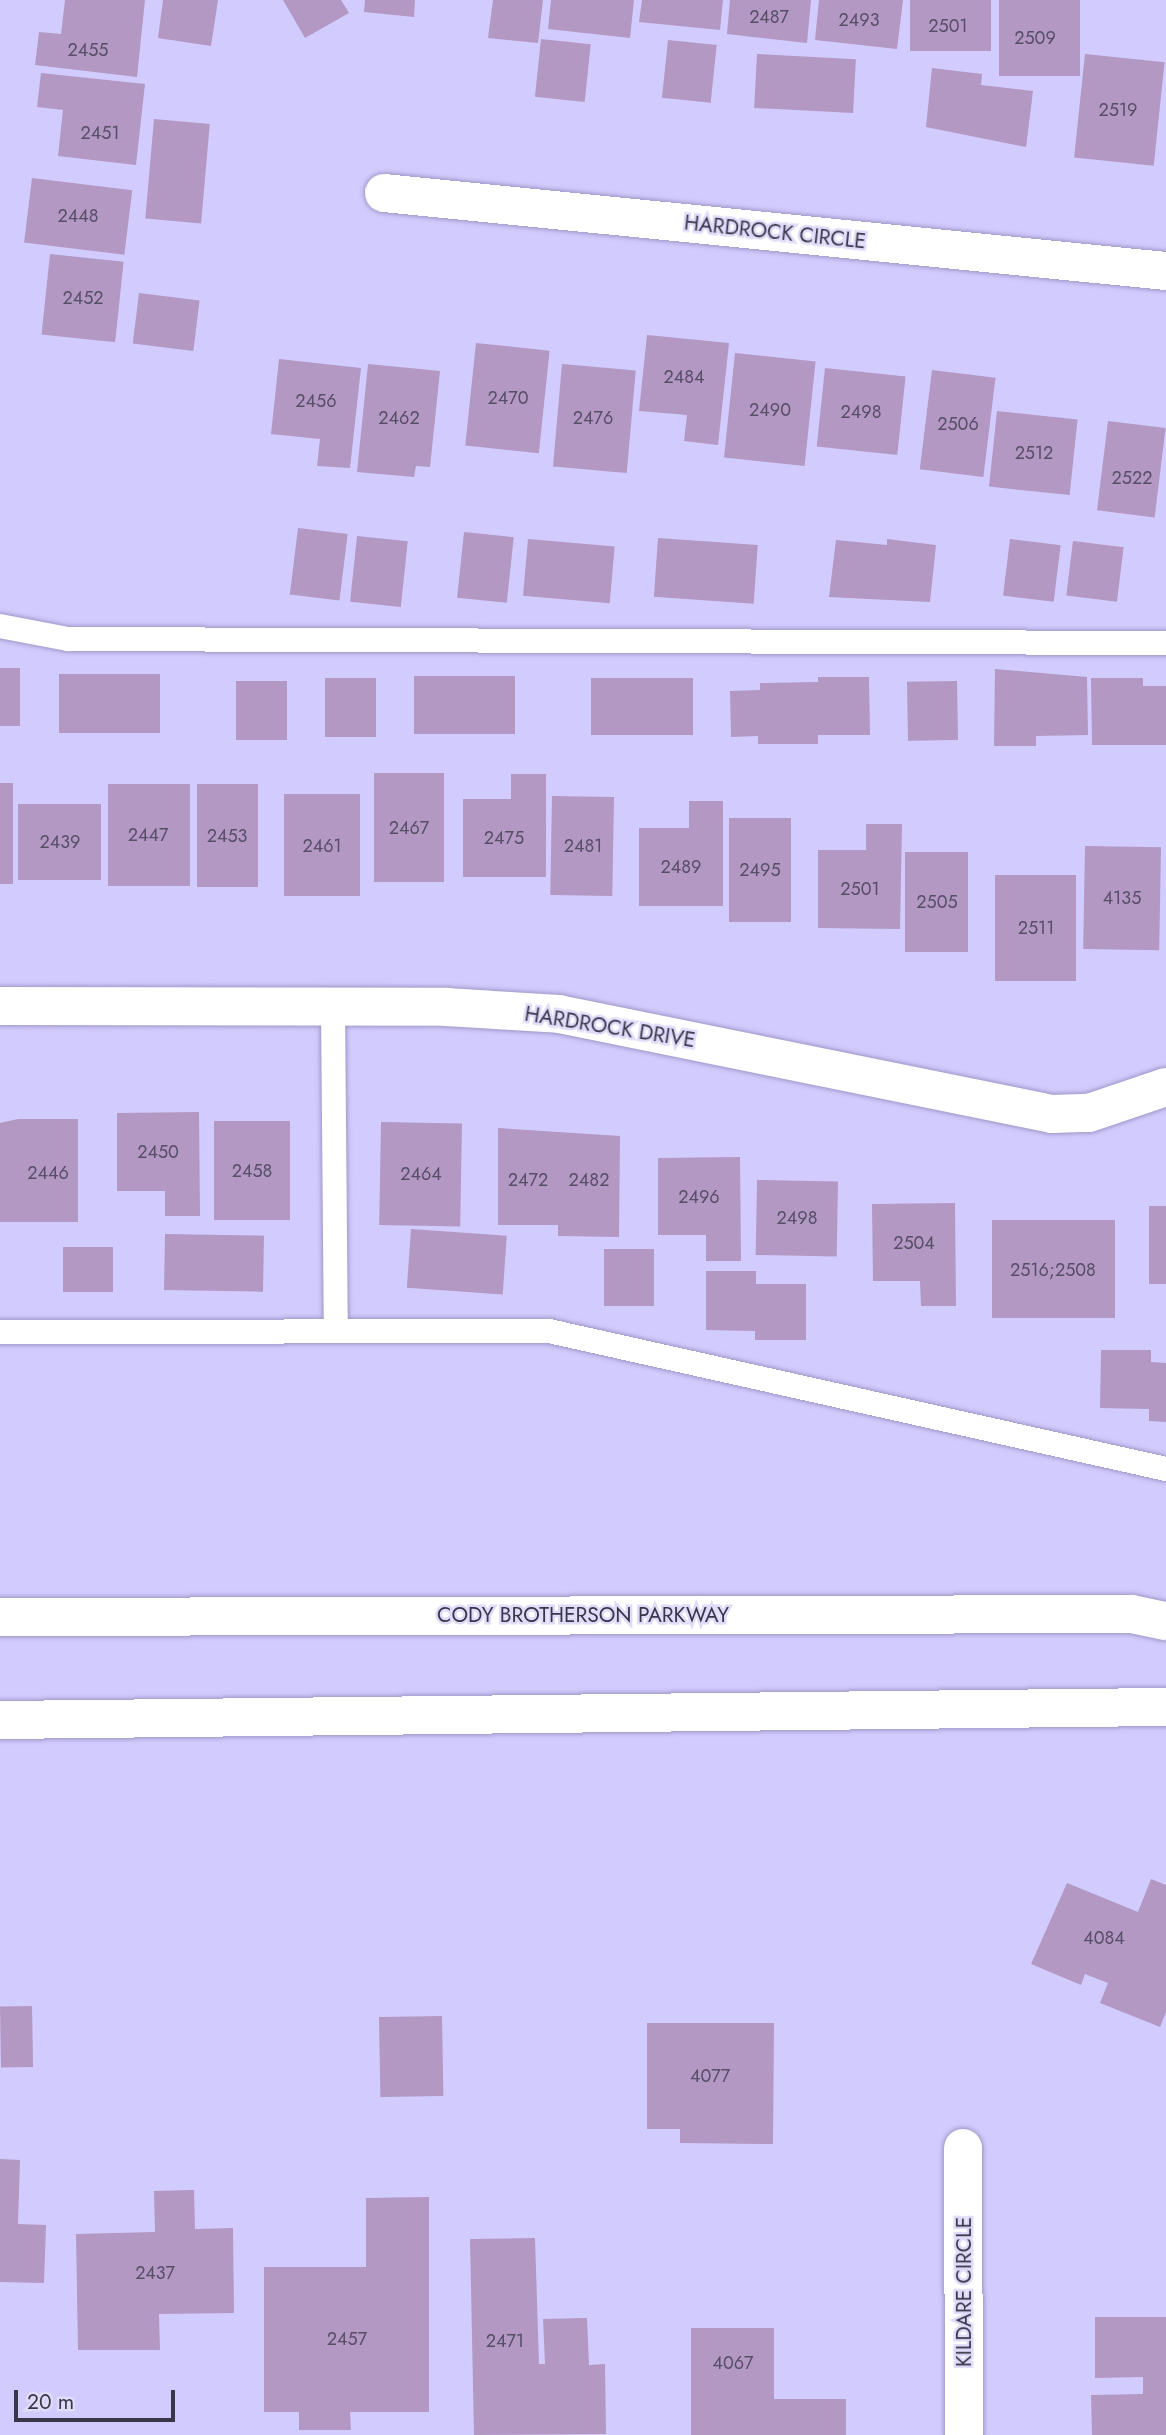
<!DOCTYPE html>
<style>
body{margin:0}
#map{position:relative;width:1166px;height:2435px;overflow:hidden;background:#d2cbfd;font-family:Jost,sans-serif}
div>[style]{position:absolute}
.building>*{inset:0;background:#b298c3;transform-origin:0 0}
.roads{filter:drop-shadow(0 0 2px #9f98c7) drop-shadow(0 0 2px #9f98c7)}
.service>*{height:24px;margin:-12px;padding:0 12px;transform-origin:12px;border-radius:12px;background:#fff}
.minor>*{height:38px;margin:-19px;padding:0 19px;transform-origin:19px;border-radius:19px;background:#fff}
.secondary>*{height:38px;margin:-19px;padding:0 19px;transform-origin:19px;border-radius:19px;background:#fff}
span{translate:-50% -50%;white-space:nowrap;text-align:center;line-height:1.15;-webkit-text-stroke:5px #dfdbf9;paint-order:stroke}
.number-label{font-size:18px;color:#574e68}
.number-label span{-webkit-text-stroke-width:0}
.street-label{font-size:21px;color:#39364a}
.scale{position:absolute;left:14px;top:2390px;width:161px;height:32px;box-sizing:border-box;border:4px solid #39364a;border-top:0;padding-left:9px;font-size:21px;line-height:24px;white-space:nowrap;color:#39364a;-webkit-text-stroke:5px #dfdbf9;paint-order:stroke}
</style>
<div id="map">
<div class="building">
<i style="clip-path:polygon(65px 0,145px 0,137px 77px,35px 65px,39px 32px,61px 34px)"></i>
<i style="clip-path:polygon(163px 0,218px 0,211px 46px,158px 38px)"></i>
<i style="clip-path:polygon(283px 0,341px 0,349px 13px,305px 38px)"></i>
<i style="clip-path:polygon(365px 0,415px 0,414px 17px,364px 12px)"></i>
<i style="clip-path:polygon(493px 0,543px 0,538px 43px,488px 38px)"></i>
<i style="clip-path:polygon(551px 0,634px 0,630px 38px,548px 29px)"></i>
<i style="clip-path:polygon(642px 0,723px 0,720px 30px,639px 22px)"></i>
<i style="clip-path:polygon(730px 0,811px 0,807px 43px,727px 34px)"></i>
<i style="clip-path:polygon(819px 0,903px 0,897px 49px,815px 40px)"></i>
<i style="left:910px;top:0;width:81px;height:51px"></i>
<i style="left:999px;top:0;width:81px;height:76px"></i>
<i style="left:541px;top:39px;width:50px;height:58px;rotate:6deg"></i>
<i style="left:668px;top:40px;width:49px;height:58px;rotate:6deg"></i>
<i style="left:757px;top:54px;width:99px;height:54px;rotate:3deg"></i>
<i style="left:1085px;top:54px;width:80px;height:104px;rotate:6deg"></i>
<i style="clip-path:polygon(932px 68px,982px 74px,981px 85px,1033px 91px,1026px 147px,926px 127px)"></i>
<i style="clip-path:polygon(41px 73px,145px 84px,136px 165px,58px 156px,63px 110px,37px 107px)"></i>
<i style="left:154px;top:119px;width:56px;height:100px;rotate:5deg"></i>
<i style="left:32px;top:178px;width:101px;height:65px;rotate:7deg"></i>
<i style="left:50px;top:254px;width:74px;height:81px;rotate:6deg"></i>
<i style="left:139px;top:293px;width:61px;height:51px;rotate:7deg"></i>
<i style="clip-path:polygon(647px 335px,729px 343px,718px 445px,684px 441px,687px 415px,639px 411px)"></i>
<i style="left:476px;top:343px;width:74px;height:103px;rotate:6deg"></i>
<i style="left:735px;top:353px;width:81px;height:105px;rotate:6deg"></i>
<i style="clip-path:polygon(279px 359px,361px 368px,350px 468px,317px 466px,320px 439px,271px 434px)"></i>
<i style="clip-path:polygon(368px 364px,440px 371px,430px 467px,416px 466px,414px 477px,357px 472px)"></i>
<i style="left:562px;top:364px;width:74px;height:103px;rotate:5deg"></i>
<i style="left:825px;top:368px;width:81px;height:79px;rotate:6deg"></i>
<i style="left:932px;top:370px;width:64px;height:100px;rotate:7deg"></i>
<i style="left:997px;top:411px;width:81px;height:76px;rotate:6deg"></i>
<i style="left:1108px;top:421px;width:58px;height:90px;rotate:7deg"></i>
<i style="left:298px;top:528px;width:50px;height:67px;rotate:7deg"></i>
<i style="left:464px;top:532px;width:50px;height:66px;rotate:6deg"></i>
<i style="left:357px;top:536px;width:51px;height:66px;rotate:6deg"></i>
<i style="left:658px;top:538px;width:100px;height:59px;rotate:4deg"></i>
<i style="left:528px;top:539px;width:87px;height:57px;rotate:5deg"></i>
<i style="clip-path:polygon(887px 539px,936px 545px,930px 602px,829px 597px,836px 540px,887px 545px)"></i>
<i style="left:1010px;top:539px;width:51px;height:57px;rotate:7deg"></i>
<i style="left:1073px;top:541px;width:51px;height:55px;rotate:7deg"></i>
<i style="left:0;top:668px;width:20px;height:58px"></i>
<i style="clip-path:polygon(995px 669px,1087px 677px,1088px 735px,1036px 736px,1036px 746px,994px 746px)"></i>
<i style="left:160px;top:674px;width:59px;height:101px;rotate:90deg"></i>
<i style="left:515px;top:676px;width:58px;height:101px;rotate:90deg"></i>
<i style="clip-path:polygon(818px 677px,869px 677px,870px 735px,818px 735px,818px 744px,758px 744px,758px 736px,731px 737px,730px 691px,760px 690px,760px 683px,818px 682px)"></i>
<i style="left:325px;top:678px;width:51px;height:59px"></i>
<i style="left:591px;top:678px;width:102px;height:57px"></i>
<i style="clip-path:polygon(1091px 678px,1143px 678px,1143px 686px,1166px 686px,1166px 745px,1092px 745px)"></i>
<i style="left:236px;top:681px;width:51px;height:59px"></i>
<i style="left:957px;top:681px;width:59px;height:50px;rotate:89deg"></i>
<i style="left:374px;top:773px;width:70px;height:109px"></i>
<i style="clip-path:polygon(511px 774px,546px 774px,546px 877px,463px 877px,463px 799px,511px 799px)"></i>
<i style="left:0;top:783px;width:13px;height:101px"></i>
<i style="left:108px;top:784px;width:82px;height:102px"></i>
<i style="left:197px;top:784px;width:61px;height:103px"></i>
<i style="left:360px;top:794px;width:102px;height:76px;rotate:90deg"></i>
<i style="left:552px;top:796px;width:62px;height:99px;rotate:1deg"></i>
<i style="clip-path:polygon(689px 801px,723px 801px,723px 906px,639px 906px,639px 828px,689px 828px)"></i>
<i style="left:18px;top:804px;width:83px;height:76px"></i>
<i style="left:729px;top:818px;width:62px;height:104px"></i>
<i style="clip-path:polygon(866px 824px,902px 824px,900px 929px,818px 928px,818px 850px,866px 850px)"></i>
<i style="left:1085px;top:846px;width:76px;height:103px;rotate:1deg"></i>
<i style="left:905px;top:852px;width:63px;height:100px"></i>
<i style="left:995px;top:875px;width:81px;height:106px"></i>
<i style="clip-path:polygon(199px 1112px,200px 1216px,165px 1216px,165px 1191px,117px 1191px,117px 1113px)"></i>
<i style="clip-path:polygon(18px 1119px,78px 1119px,78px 1222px,0 1222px,0 1123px)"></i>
<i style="left:290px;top:1121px;width:99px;height:76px;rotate:90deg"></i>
<i style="left:381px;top:1122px;width:81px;height:103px;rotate:1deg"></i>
<i style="clip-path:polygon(498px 1128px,620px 1136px,619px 1237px,558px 1236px,558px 1225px,498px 1225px)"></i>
<i style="clip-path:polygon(740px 1157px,741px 1261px,706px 1261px,706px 1235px,658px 1235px,658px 1158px)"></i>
<i style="left:757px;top:1180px;width:81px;height:75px;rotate:1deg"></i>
<i style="clip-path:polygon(955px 1203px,956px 1306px,921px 1306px,920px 1281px,873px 1281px,872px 1204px)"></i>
<i style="left:1149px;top:1206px;width:17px;height:78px"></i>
<i style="left:992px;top:1220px;width:123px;height:98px"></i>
<i style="left:411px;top:1229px;width:96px;height:59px;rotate:4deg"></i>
<i style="left:165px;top:1234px;width:99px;height:56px;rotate:1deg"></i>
<i style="left:63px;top:1247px;width:50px;height:45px"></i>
<i style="left:604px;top:1249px;width:50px;height:57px"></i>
<i style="clip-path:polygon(706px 1271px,756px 1271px,756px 1284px,806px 1284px,806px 1340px,755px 1340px,755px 1331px,706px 1330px)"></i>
<i style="clip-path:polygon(1101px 1350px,1151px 1350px,1151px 1362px,1166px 1363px,1166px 1422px,1149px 1421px,1149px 1409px,1100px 1408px)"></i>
<i style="clip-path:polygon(1151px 1879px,1166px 1885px,1166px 2012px,1160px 2027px,1100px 2003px,1108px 1983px,1085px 1974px,1081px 1985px,1031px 1964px,1067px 1883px,1138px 1912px)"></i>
<i style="left:32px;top:2006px;width:61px;height:32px;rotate:89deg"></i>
<i style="left:442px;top:2016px;width:80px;height:63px;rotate:89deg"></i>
<i style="clip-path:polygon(647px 2023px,774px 2023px,773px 2144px,680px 2143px,680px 2129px,647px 2129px)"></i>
<i style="clip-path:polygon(0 2159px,20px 2160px,18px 2224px,46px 2225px,44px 2283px,0 2282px)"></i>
<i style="clip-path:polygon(194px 2190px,195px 2229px,233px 2228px,234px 2313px,159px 2314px,160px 2350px,78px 2350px,76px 2234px,155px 2232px,154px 2191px)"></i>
<i style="clip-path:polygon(429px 2197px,429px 2412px,350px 2412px,351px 2430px,299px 2430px,299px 2412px,264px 2412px,264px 2267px,366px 2267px,366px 2198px)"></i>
<i style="clip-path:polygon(535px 2238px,539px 2364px,545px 2364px,543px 2319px,587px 2318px,589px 2365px,605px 2364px,606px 2434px,474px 2435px,470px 2239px)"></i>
<i style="clip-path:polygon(1095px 2317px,1166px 2317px,1166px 2435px,1092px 2435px,1091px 2395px,1143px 2394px,1143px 2377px,1095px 2378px)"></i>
<i style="clip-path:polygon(691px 2328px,774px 2328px,774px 2399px,846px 2399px,846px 2435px,691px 2435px)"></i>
</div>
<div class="roads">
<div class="service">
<i style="left:0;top:626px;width:69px;rotate:10.8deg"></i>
<i style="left:68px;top:639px;width:1098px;rotate:0.21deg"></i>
<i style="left:333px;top:1007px;width:324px;rotate:89.5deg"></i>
<i style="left:0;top:1332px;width:549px;rotate:-0.1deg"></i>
<i style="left:549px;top:1331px;width:632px;rotate:12.61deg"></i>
</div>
<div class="minor">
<i style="left:384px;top:193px;width:786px;rotate:5.7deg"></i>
<i style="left:0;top:1006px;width:446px;rotate:0.1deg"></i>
<i style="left:446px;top:1007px;width:113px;rotate:3.5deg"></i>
<i style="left:559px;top:1014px;width:503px;rotate:11.47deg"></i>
<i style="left:1052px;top:1114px;width:37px;rotate:-2deg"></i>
<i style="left:1089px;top:1113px;width:81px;rotate:-18.7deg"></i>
<i style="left:963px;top:2148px;width:287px;rotate:89.8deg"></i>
</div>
<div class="secondary">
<i style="left:0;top:1617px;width:1132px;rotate:-0.15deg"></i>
<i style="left:1132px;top:1614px;width:35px;rotate:12deg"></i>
<i style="left:0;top:1720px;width:1166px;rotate:-0.64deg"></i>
</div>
</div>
<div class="number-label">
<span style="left:769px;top:17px">2487</span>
<span style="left:859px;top:20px">2493</span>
<span style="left:948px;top:26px">2501</span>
<span style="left:1035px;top:38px">2509</span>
<span style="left:88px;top:50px">2455</span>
<span style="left:1118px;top:110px">2519</span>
<span style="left:100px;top:133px">2451</span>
<span style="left:78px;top:216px">2448</span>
<span style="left:83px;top:298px">2452</span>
<span style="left:684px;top:377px">2484</span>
<span style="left:508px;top:398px">2470</span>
<span style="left:316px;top:401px">2456</span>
<span style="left:770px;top:410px">2490</span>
<span style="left:861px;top:412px">2498</span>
<span style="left:399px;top:418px">2462</span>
<span style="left:593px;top:418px">2476</span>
<span style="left:958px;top:424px">2506</span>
<span style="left:1034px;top:453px">2512</span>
<span style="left:1132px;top:478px">2522</span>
<span style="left:409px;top:828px">2467</span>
<span style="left:148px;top:835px">2447</span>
<span style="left:227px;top:836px">2453</span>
<span style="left:504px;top:838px">2475</span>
<span style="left:60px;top:842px">2439</span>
<span style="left:322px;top:846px">2461</span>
<span style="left:583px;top:846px">2481</span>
<span style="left:681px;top:867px">2489</span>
<span style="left:760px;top:870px">2495</span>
<span style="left:860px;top:889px">2501</span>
<span style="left:1122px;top:898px">4135</span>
<span style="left:937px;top:902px">2505</span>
<span style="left:1036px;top:928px">2511</span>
<span style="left:158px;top:1152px">2450</span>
<span style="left:252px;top:1171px">2458</span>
<span style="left:48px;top:1173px">2446</span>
<span style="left:421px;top:1174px">2464</span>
<span style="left:528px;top:1180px">2472</span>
<span style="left:589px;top:1180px">2482</span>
<span style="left:699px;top:1197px">2496</span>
<span style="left:797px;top:1218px">2498</span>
<span style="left:914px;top:1243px">2504</span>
<span style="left:1053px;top:1270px">2516;2508</span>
<span style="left:1104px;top:1938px">4084</span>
<span style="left:710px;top:2076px">4077</span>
<span style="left:155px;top:2273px">2437</span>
<span style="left:347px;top:2339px">2457</span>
<span style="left:505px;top:2341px">2471</span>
<span style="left:733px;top:2363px">4067</span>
</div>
<div class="street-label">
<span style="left:775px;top:232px;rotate:6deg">HARDROCK CIRCLE</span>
<span style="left:610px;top:1027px;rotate:9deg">HARDROCK DRIVE</span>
<span style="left:583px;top:1615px">CODY BROTHERSON PARKWAY</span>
<span style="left:964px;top:2292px;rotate:-90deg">KILDARE CIRCLE</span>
</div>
<div class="scale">20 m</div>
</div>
